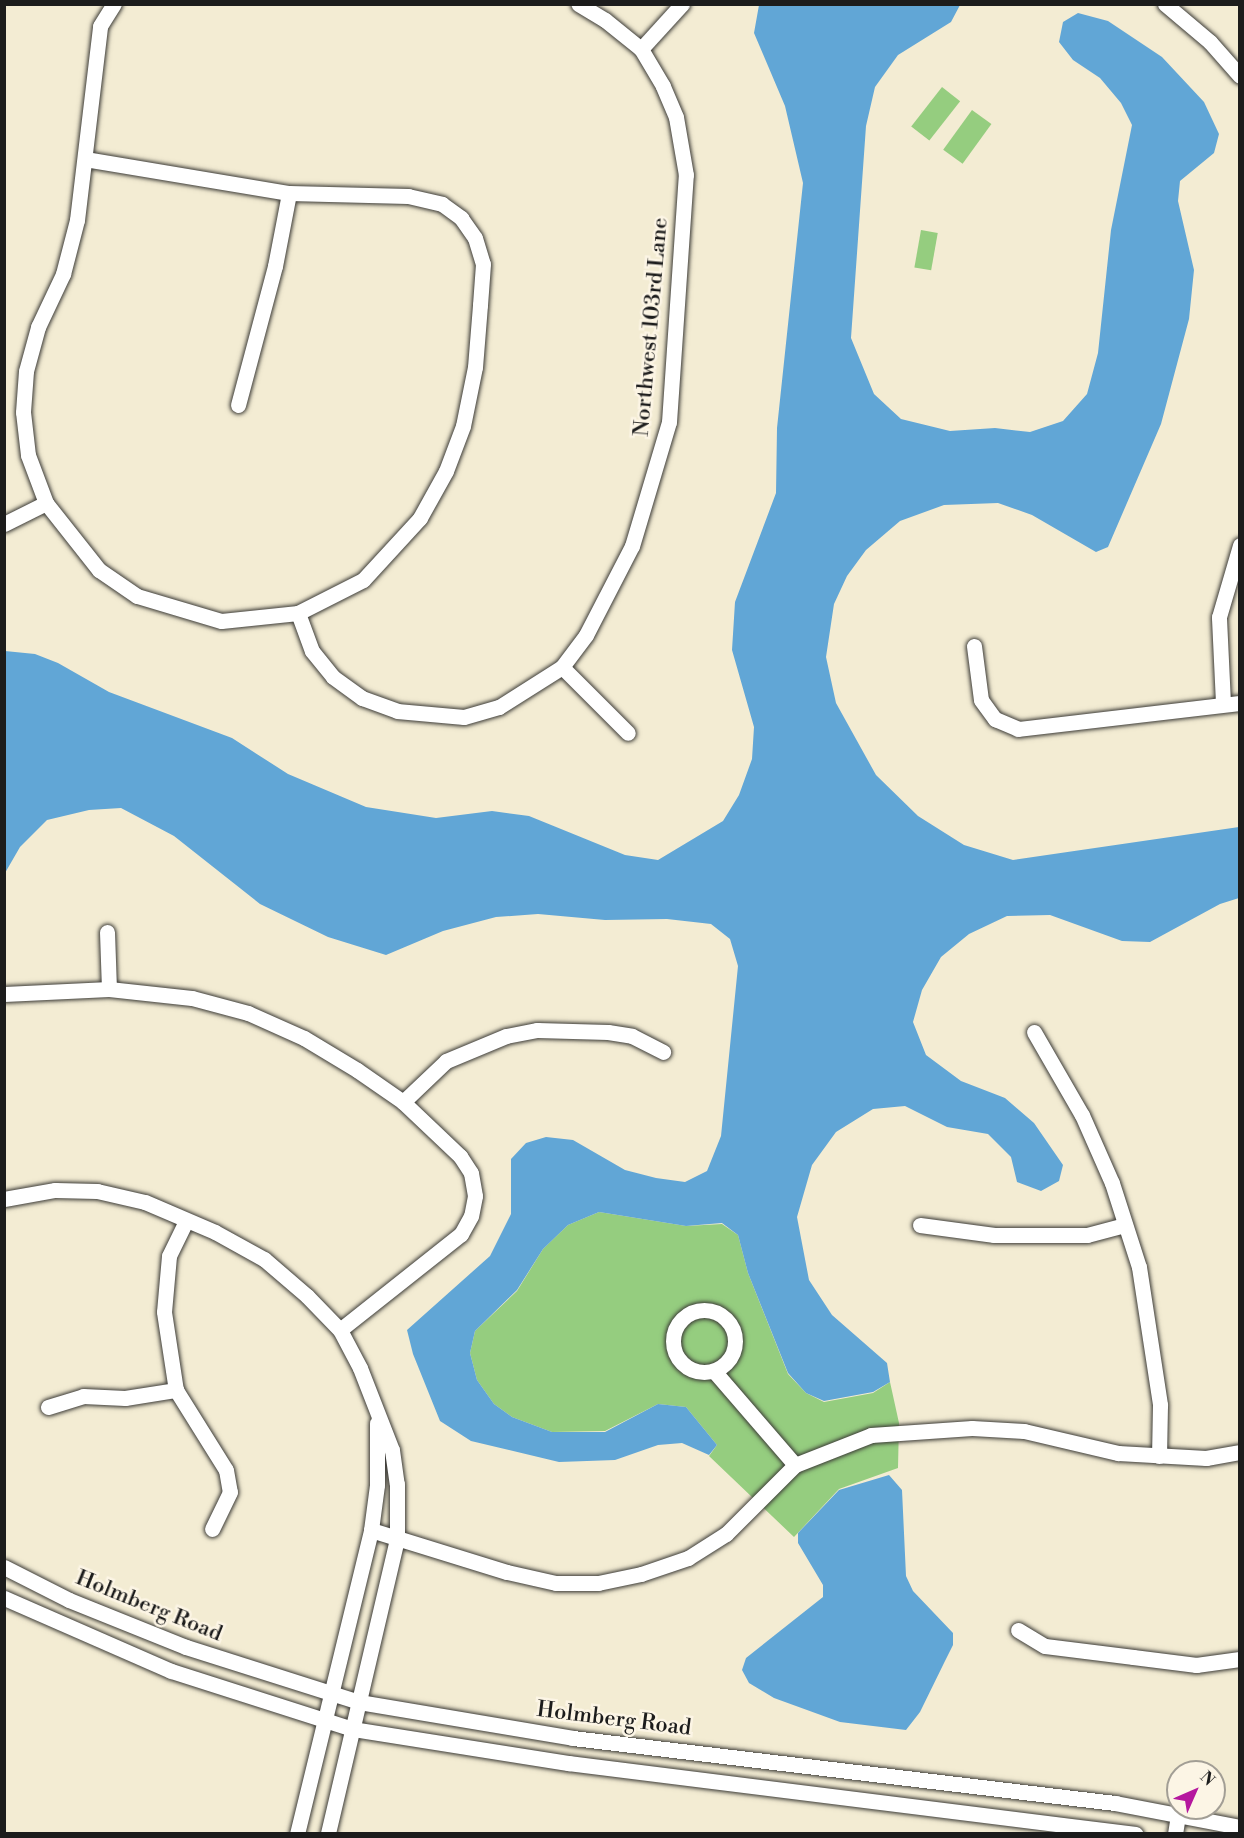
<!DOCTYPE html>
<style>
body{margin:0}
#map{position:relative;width:1244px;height:1838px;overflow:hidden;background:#f3ecd3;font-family:"Libre Bodoni",serif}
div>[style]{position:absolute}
.green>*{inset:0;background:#95cd7f;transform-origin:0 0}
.water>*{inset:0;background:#61a6d6}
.roads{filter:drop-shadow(0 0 2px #3c3b37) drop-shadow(0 0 2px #3c3b37)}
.minor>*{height:15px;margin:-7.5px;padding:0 7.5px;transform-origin:7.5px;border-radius:7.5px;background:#fff}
.minor>.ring{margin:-7.5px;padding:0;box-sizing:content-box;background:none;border:15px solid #fff;border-radius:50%}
span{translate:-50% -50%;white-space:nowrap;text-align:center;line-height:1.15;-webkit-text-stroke:5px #fcf5e5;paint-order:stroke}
.street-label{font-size:22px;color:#1c1c1c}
.frame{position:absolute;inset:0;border:6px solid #1c1c1c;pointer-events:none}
.north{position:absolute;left:1166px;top:1760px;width:60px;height:60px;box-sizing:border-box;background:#fcf5e5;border:2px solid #a29e95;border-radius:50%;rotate:45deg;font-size:16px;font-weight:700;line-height:24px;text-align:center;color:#1c1c1c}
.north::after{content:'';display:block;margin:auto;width:21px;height:27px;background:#b5179e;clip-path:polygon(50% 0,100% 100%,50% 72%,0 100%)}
</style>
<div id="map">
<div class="green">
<i style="left:942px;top:87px;width:23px;height:50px;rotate:38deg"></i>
<i style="left:972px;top:110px;width:24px;height:49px;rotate:36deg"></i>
<i style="left:921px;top:230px;width:17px;height:38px;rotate:10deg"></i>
<i style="clip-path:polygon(599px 1212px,686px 1226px,722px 1224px,738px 1235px,748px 1273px,788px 1374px,806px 1393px,824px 1402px,873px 1393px,890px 1382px,899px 1423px,898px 1468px,839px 1489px,794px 1537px,709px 1456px,717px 1445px,686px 1407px,658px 1404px,605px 1431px,552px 1432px,512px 1417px,494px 1404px,477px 1380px,470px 1353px,475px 1331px,517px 1291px,543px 1249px,568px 1225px)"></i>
</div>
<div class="water">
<i style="clip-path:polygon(759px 5px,960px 5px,951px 22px,898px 55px,875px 87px,866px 126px,851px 338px,874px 394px,901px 419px,950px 431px,995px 428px,1030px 432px,1063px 421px,1087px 394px,1098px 353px,1111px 230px,1132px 125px,1121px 103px,1100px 78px,1073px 60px,1059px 42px,1063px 22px,1078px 13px,1108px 21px,1162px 57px,1204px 102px,1219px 134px,1214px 153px,1180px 181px,1178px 201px,1194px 270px,1189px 319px,1161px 424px,1108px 547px,1096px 552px,1032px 515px,998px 503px,944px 505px,900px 521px,866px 550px,847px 576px,834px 604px,826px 657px,836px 703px,876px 775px,918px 816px,964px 845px,1013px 860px,1239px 827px,1239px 898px,1220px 904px,1150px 942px,1122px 941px,1050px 915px,1007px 916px,969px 934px,941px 957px,922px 990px,913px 1022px,926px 1055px,961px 1081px,1005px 1098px,1034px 1123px,1063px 1165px,1059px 1181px,1041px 1191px,1017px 1182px,1011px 1157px,988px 1134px,947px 1127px,905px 1106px,873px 1109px,836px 1132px,812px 1165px,797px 1217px,809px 1280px,832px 1315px,887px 1363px,890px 1382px,873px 1392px,824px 1401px,806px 1393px,788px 1373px,748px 1273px,738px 1235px,722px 1223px,686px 1226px,599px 1212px,568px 1225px,543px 1249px,517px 1290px,475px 1331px,470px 1353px,477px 1380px,494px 1404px,512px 1417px,552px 1432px,605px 1432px,658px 1404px,686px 1407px,717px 1445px,709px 1455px,682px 1443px,658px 1445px,615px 1460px,559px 1462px,471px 1441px,440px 1421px,413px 1354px,407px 1330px,490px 1256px,511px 1214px,511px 1159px,526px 1143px,546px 1137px,573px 1140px,625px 1170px,656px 1178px,685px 1182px,707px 1171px,721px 1136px,738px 966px,730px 939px,711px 924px,667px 919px,605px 920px,538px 914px,496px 917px,443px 931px,386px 955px,328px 937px,260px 904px,174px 836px,121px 808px,89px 810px,47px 820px,20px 847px,5px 873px,5px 651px,35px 654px,58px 663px,109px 692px,232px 738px,288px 774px,366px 807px,436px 818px,492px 811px,529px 816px,625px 855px,658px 860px,723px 821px,739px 795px,752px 759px,754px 727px,732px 650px,735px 602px,776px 493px,777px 428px,803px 183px,785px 106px,754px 33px)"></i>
<i style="clip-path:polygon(889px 1475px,902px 1490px,906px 1576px,913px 1591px,953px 1633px,953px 1645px,945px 1661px,920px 1712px,906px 1730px,840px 1722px,774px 1698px,749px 1683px,742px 1670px,746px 1658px,823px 1597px,823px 1585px,798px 1543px,798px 1533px,839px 1490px)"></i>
</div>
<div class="roads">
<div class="minor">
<i style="left:1165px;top:4px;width:59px;rotate:40.2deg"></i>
<i style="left:1210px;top:42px;width:45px;rotate:48.6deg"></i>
<i style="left:641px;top:49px;width:61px;rotate:-47.7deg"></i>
<i style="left:85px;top:159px;width:207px;rotate:9.5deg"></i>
<i style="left:289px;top:193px;width:119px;rotate:1.4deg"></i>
<i style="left:408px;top:196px;width:35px;rotate:13deg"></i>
<i style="left:442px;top:204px;width:24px;rotate:36deg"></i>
<i style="left:461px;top:218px;width:24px;rotate:55deg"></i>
<i style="left:475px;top:238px;width:27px;rotate:73deg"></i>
<i style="left:483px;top:264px;width:41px;rotate:94.2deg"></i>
<i style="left:480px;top:305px;width:62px;rotate:94.6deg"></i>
<i style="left:475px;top:367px;width:60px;rotate:101.5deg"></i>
<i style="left:463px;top:426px;width:48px;rotate:110.7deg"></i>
<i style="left:446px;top:471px;width:54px;rotate:119deg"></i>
<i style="left:420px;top:518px;width:84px;rotate:132.6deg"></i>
<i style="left:363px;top:580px;width:73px;rotate:153.1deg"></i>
<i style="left:298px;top:613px;width:77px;rotate:174.1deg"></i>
<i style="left:221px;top:621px;width:88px;rotate:-163.4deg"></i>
<i style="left:137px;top:596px;width:46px;rotate:-145.6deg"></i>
<i style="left:99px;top:570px;width:85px;rotate:-128.3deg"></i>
<i style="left:46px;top:503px;width:51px;rotate:-110.6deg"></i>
<i style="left:28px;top:455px;width:43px;rotate:-96.6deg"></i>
<i style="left:23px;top:412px;width:41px;rotate:-85.8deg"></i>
<i style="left:26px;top:371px;width:46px;rotate:-74.7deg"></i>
<i style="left:38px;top:327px;width:59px;rotate:-64.7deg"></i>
<i style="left:63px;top:274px;width:56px;rotate:-75.5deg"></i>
<i style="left:77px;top:220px;width:195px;rotate:-83.2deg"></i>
<i style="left:100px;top:26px;width:26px;rotate:-58deg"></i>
<i style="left:238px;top:405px;width:144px;rotate:-75.1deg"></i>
<i style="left:275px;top:266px;width:74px;rotate:-79.1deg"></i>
<i style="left:4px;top:524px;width:47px;rotate:-26.6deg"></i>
<i style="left:298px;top:613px;width:40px;rotate:69.8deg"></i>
<i style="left:312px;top:651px;width:33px;rotate:51deg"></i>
<i style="left:333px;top:677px;width:36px;rotate:36deg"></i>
<i style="left:362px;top:698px;width:37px;rotate:20deg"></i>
<i style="left:397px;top:711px;width:67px;rotate:5.1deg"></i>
<i style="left:464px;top:717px;width:36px;rotate:-16deg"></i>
<i style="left:499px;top:707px;width:75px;rotate:-32.4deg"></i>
<i style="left:562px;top:667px;width:40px;rotate:-53deg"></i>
<i style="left:586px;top:635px;width:100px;rotate:-62.7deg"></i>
<i style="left:632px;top:546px;width:129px;rotate:-73.4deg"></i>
<i style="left:669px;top:422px;width:248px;rotate:-86.1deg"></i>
<i style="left:686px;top:175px;width:59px;rotate:-99.8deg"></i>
<i style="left:676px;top:117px;width:34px;rotate:-113deg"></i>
<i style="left:663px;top:86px;width:43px;rotate:-120.7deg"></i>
<i style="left:641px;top:49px;width:46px;rotate:-141.1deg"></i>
<i style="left:605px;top:20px;width:31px;rotate:-149deg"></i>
<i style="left:974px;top:646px;width:54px;rotate:82.6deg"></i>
<i style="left:981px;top:700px;width:24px;rotate:54deg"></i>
<i style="left:995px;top:719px;width:25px;rotate:23deg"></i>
<i style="left:1018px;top:729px;width:224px;rotate:-6.7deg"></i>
<i style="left:562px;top:667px;width:93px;rotate:45deg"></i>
<i style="left:1223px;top:703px;width:86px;rotate:-92.7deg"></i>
<i style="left:1219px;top:617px;width:75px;rotate:-73.7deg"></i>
<i style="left:107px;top:932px;width:57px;rotate:88deg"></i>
<i style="left:4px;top:994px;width:105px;rotate:-2.7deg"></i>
<i style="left:109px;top:989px;width:83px;rotate:6.2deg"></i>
<i style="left:192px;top:998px;width:58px;rotate:15deg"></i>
<i style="left:248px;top:1013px;width:61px;rotate:24.1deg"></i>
<i style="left:304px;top:1038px;width:62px;rotate:31.1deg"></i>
<i style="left:357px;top:1070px;width:56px;rotate:34.8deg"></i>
<i style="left:403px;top:1102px;width:79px;rotate:43.5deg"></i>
<i style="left:460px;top:1156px;width:20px;rotate:57deg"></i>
<i style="left:471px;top:1173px;width:23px;rotate:80deg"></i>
<i style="left:475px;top:1196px;width:20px;rotate:101deg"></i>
<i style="left:471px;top:1216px;width:21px;rotate:119deg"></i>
<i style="left:461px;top:1234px;width:154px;rotate:141.6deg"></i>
<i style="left:1034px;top:1032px;width:96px;rotate:60deg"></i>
<i style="left:1082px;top:1115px;width:74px;rotate:66.2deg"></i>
<i style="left:1112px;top:1183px;width:88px;rotate:72.2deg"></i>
<i style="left:1139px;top:1267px;width:140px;rotate:81.3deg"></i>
<i style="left:1160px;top:1405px;width:51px;rotate:91.1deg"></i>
<i style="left:403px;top:1102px;width:59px;rotate:-43.6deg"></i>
<i style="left:446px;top:1061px;width:65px;rotate:-22.6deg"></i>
<i style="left:506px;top:1036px;width:32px;rotate:-11deg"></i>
<i style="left:537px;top:1030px;width:71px;rotate:1.6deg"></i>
<i style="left:608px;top:1032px;width:24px;rotate:9deg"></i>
<i style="left:632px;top:1036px;width:35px;rotate:27deg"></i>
<i style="left:4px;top:1199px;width:52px;rotate:-10deg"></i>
<i style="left:55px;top:1190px;width:42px;rotate:1.4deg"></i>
<i style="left:97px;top:1191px;width:49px;rotate:12.9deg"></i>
<i style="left:145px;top:1202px;width:76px;rotate:23.2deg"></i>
<i style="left:215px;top:1232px;width:56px;rotate:28.9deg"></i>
<i style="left:264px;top:1259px;width:57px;rotate:40.7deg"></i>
<i style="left:307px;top:1296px;width:47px;rotate:45.9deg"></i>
<i style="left:340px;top:1330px;width:43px;rotate:62.2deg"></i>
<i style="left:360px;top:1368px;width:88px;rotate:68.7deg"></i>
<i style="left:392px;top:1450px;width:34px;rotate:82deg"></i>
<i style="left:397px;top:1484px;width:55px;rotate:90deg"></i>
<i style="left:397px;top:1539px;width:303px;rotate:103.2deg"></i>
<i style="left:186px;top:1221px;width:39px;rotate:116deg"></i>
<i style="left:169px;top:1256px;width:56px;rotate:95.1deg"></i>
<i style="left:164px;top:1312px;width:79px;rotate:81.3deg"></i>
<i style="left:176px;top:1390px;width:94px;rotate:58deg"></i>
<i style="left:226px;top:1470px;width:22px;rotate:80deg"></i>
<i style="left:230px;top:1492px;width:41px;rotate:115.9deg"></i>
<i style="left:920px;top:1225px;width:75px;rotate:7.7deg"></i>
<i style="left:994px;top:1235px;width:93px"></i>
<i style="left:1087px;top:1235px;width:39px;rotate:-15deg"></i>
<i class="ring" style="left:673px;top:1310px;width:47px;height:47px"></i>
<i style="left:714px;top:1371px;width:124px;rotate:49.2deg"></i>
<i style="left:48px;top:1407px;width:37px;rotate:-17deg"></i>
<i style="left:83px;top:1396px;width:42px;rotate:2.7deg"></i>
<i style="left:125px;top:1398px;width:52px;rotate:-8.9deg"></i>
<i style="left:371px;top:1530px;width:142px;rotate:17.2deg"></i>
<i style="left:507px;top:1572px;width:50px;rotate:12.7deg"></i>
<i style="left:556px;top:1583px;width:42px"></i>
<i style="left:598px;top:1583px;width:44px;rotate:-11.8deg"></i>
<i style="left:641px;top:1574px;width:50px;rotate:-18.8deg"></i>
<i style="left:688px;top:1558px;width:45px;rotate:-32.3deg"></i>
<i style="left:726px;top:1534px;width:98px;rotate:-45deg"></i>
<i style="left:795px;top:1465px;width:82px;rotate:-21.5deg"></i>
<i style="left:871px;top:1435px;width:101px;rotate:-4deg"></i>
<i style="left:972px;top:1428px;width:52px;rotate:3.3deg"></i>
<i style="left:1024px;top:1431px;width:97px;rotate:13.2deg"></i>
<i style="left:1118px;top:1453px;width:88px;rotate:3.3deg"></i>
<i style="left:1206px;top:1458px;width:35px;rotate:-10deg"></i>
<i style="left:4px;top:1567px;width:73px;rotate:26.9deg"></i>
<i style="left:69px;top:1600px;width:126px;rotate:21.9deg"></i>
<i style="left:186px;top:1647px;width:182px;rotate:17.6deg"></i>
<i style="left:359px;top:1702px;width:217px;rotate:9.5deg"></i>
<i style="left:573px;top:1738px;width:546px;rotate:6.84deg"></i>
<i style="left:1115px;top:1803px;width:127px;rotate:10.9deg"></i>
<i style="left:4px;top:1598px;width:182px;rotate:23.6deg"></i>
<i style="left:171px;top:1671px;width:191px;rotate:17.7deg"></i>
<i style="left:353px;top:1729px;width:218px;rotate:9deg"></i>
<i style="left:568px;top:1763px;width:572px;rotate:7.13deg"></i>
<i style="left:1018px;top:1630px;width:31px;rotate:31deg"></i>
<i style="left:1045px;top:1646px;width:89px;rotate:7.1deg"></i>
<i style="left:1133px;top:1657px;width:64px;rotate:7.2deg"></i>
<i style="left:1196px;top:1665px;width:44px;rotate:-7.8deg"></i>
<i style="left:297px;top:1834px;width:313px;rotate:-76.3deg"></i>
<i style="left:371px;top:1530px;width:45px;rotate:-82.4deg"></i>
<i style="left:377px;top:1485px;width:62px;rotate:-90deg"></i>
<i style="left:1175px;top:1834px;width:20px;rotate:-81deg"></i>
</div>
</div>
<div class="street-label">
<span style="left:651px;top:327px;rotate:-85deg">Northwest 103rd Lane</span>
<span style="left:149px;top:1606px;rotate:22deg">Holmberg Road</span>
<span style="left:614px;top:1719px;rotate:7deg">Holmberg Road</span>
</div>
<div class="frame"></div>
<div class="north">N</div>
</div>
